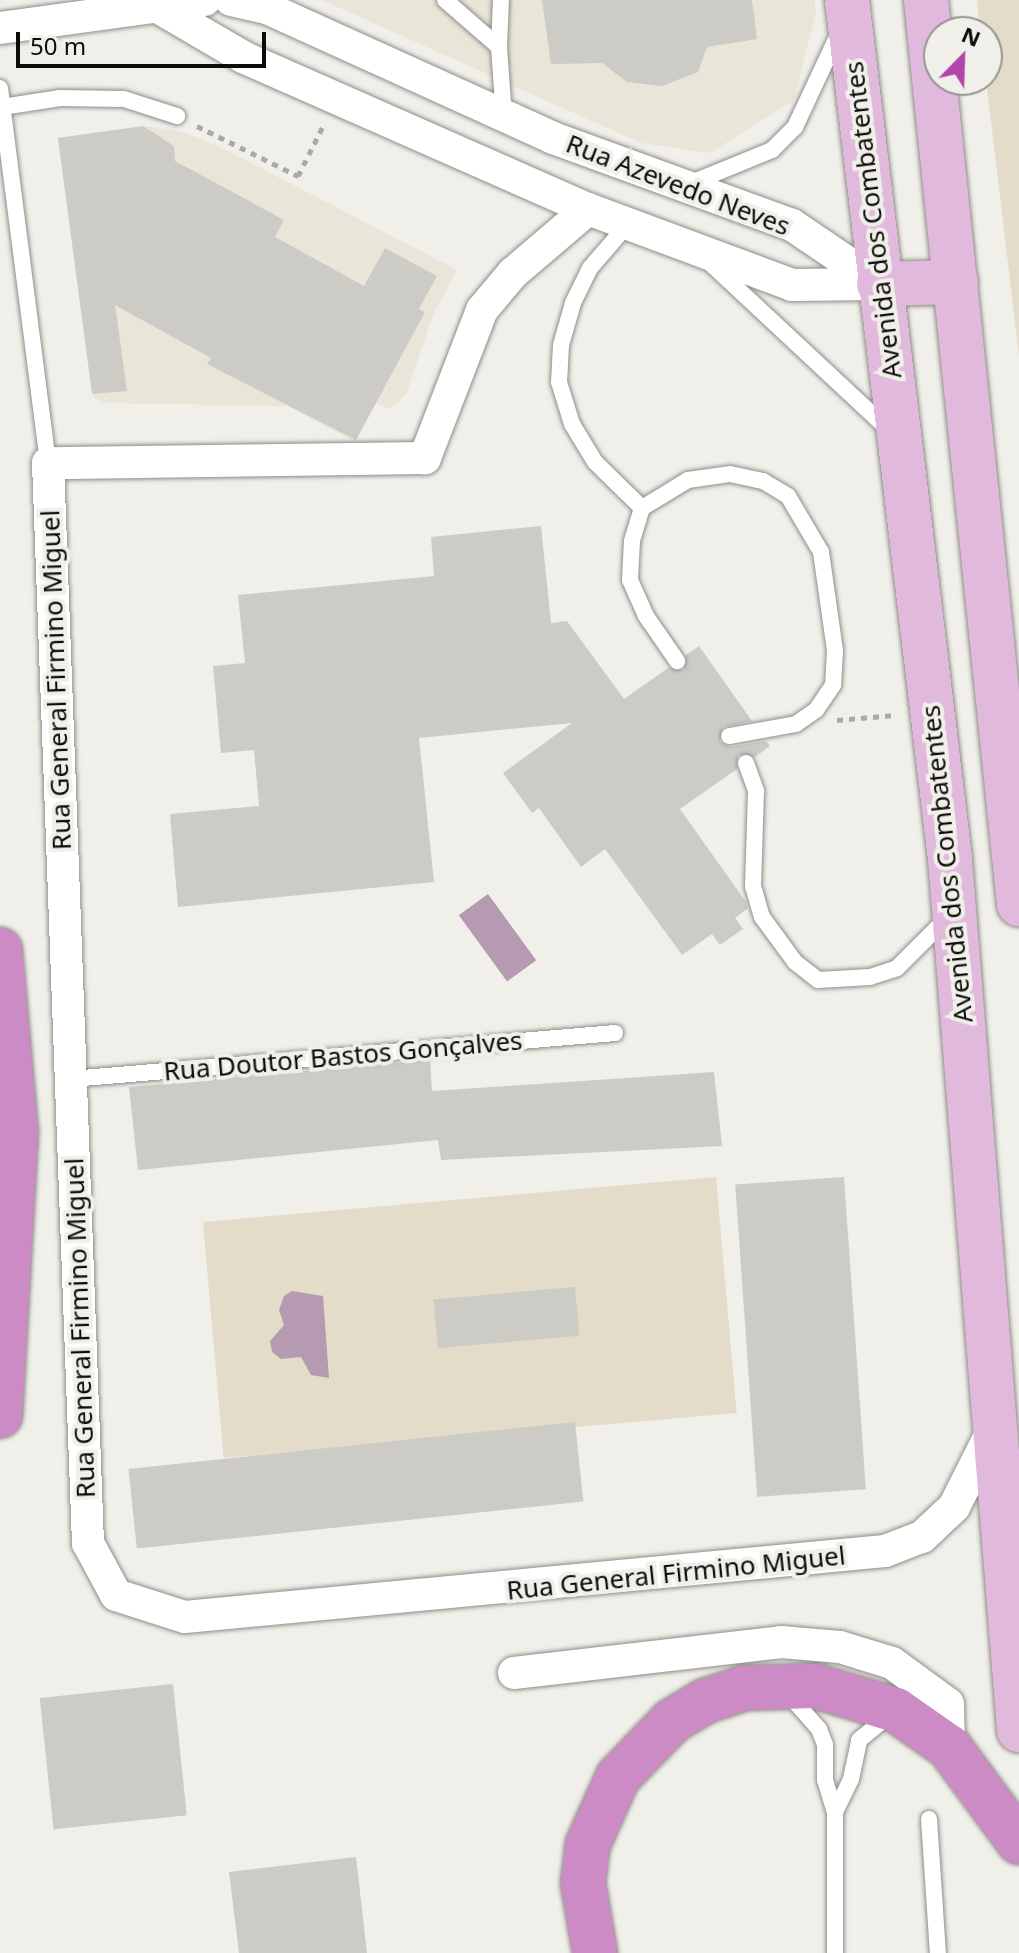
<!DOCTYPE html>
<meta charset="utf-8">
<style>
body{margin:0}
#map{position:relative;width:1019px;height:1953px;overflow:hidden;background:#f0efe9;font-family:"Noto Sans",sans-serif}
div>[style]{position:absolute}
.built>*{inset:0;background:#e9e5d8}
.green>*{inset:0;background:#e3dcc8;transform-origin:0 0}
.water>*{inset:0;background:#b59ab1;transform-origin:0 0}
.building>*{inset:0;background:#cccbc5;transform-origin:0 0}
.path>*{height:5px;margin-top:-2.5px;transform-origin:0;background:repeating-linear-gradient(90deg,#aaa9a4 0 6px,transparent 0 12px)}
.roads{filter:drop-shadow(0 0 2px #8f8d88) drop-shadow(0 0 2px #8f8d88)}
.lane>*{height:16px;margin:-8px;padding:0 8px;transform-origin:8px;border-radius:8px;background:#fff}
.street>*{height:32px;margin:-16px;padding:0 16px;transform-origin:16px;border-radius:16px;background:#fff}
.primary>*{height:44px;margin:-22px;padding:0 22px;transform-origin:22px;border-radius:22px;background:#e1b9dd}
.highway>*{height:44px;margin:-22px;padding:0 22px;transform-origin:22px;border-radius:22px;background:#cd8bc6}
span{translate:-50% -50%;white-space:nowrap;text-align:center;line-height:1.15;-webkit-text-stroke:8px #f0efe9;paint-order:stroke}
.street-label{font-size:26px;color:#0d0c0a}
.north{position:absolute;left:923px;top:16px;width:80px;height:80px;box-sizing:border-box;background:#f0efe9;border:2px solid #959490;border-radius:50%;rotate:23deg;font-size:22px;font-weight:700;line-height:32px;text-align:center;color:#0d0c0a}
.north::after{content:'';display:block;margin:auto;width:28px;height:36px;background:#b046a8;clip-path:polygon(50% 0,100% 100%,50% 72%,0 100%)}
.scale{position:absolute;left:16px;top:32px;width:250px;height:36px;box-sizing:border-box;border:4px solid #0d0c0a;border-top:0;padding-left:10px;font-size:24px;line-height:28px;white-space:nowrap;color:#0d0c0a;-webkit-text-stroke:6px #f0efe9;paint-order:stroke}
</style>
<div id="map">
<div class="built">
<i style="clip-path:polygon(322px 0,814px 0,816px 14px,794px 100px,710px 153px,641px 143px)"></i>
<i style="clip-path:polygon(143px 126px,180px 131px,224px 149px,457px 270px,433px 315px,406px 395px,389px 409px,376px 403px,355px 442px,287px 406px,106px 403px,94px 398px,58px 138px)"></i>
</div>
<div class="green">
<i style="clip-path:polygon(977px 0,1019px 0,1019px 355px,986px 80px,987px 32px,980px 32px)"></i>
<i style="left:716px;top:1177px;width:237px;height:515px;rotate:85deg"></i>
</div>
<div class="water">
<i style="left:488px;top:894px;width:82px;height:36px;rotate:54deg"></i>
<i style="clip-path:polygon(292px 1291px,323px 1296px,329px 1378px,311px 1375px,301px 1357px,281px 1359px,272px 1352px,270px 1341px,284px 1325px,279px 1310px,284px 1296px)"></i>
</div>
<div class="building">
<i style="clip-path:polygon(542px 0,752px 0,757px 39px,707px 47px,698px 72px,662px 86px,627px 82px,602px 63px,551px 64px)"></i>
<i style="clip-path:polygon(143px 126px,174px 146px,175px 161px,284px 220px,275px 237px,364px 286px,385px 248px,437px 276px,419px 309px,425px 312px,356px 440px,207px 364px,211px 358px,115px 305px,127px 391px,92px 394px,58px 138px)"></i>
<i style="clip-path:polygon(541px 526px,551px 623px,567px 621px,624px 699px,668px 668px,684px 670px,686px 655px,699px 646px,752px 721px,723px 727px,720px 742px,730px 747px,766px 741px,770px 746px,755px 757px,738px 755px,737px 769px,680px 809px,746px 902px,748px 908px,735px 918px,743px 929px,720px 945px,712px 934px,682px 955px,605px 849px,581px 867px,539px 808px,532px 813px,503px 773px,572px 723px,419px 738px,434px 882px,178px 907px,170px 814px,259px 806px,254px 750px,221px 753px,213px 666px,245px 663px,238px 595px,434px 576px,431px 537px)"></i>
<i style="clip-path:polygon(430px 1060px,432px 1091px,714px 1072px,722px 1146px,441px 1160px,438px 1140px,138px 1170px,129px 1087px)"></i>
<i style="left:844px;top:1177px;width:313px;height:109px;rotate:86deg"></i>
<i style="left:575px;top:1287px;width:49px;height:142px;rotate:85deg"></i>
<i style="left:575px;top:1422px;width:80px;height:449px;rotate:84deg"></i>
<i style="left:173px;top:1684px;width:132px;height:134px;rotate:84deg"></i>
<i style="clip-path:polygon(356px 1857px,367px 1953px,239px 1953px,229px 1872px)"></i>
</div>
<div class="path">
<i style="left:197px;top:126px;width:113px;rotate:26.3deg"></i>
<i style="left:298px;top:176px;width:58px;rotate:-63.4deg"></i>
<i style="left:837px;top:720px;width:58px;rotate:-4.9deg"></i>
</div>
<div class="roads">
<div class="lane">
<i style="left:445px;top:0;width:72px;rotate:41deg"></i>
<i style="left:499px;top:47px;width:69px;rotate:85.9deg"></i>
<i style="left:499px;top:47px;width:47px;rotate:-87.6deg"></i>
<i style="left:0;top:88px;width:378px;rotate:82.7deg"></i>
<i style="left:2px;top:107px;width:59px;rotate:-8.8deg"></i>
<i style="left:60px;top:98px;width:64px;rotate:0.9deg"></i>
<i style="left:124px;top:99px;width:56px;rotate:17.8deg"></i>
<i style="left:689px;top:184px;width:90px;rotate:-22.3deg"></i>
<i style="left:772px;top:150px;width:33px;rotate:-45deg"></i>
<i style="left:795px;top:127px;width:106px;rotate:-64.9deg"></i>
<i style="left:628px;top:224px;width:58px;rotate:130.8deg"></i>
<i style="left:590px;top:268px;width:39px;rotate:116deg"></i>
<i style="left:573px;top:303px;width:44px;rotate:105.9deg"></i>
<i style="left:561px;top:345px;width:37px;rotate:93deg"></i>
<i style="left:559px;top:382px;width:44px;rotate:72.8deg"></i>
<i style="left:572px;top:424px;width:44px;rotate:58.8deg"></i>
<i style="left:595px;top:462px;width:66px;rotate:44.4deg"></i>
<i style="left:642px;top:508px;width:34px;rotate:107deg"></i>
<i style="left:632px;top:541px;width:39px;rotate:93deg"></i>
<i style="left:630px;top:580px;width:39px;rotate:66deg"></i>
<i style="left:646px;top:616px;width:55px;rotate:55.4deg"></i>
<i style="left:711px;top:264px;width:245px;rotate:43deg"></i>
<i style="left:642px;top:508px;width:54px;rotate:-31.3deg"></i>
<i style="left:688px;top:480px;width:42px;rotate:-8.1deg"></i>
<i style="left:730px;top:474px;width:34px;rotate:12deg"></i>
<i style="left:763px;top:481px;width:29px;rotate:31deg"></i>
<i style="left:788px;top:496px;width:65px;rotate:59.5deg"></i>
<i style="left:821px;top:552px;width:99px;rotate:81.9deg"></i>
<i style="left:835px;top:650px;width:35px;rotate:93deg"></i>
<i style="left:833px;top:685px;width:30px;rotate:124deg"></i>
<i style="left:816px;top:710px;width:24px;rotate:145deg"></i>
<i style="left:796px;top:724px;width:68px;rotate:169.8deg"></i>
<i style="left:746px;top:763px;width:30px;rotate:70deg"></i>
<i style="left:756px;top:791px;width:95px;rotate:91.8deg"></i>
<i style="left:753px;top:886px;width:32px;rotate:74deg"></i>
<i style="left:762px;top:917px;width:56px;rotate:53.7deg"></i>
<i style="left:795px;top:962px;width:29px;rotate:38deg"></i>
<i style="left:818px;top:980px;width:52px;rotate:-3.3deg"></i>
<i style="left:870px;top:977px;width:28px;rotate:-18deg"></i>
<i style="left:897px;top:968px;width:72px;rotate:-45deg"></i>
<i style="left:71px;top:1079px;width:546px;rotate:-4.83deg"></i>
<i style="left:788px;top:1694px;width:47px;rotate:48.5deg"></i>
<i style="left:819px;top:1729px;width:17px;rotate:69deg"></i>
<i style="left:825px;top:1745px;width:35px;rotate:90deg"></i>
<i style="left:825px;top:1780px;width:34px;rotate:73deg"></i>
<i style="left:835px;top:1812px;width:141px;rotate:90deg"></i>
<i style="left:835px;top:1812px;width:37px;rotate:-64deg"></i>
<i style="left:851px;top:1779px;width:40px;rotate:-78deg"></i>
<i style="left:859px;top:1740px;width:41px;rotate:-39.1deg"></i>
<i style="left:929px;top:1819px;width:134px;rotate:86.2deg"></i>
</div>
<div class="street">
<i style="left:231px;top:0;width:39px;rotate:13deg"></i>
<i style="left:269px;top:9px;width:312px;rotate:24.4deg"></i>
<i style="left:553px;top:138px;width:254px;rotate:20deg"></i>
<i style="left:792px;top:225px;width:105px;rotate:34.1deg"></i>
<i style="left:161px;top:9px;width:95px;rotate:30.3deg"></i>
<i style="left:243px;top:57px;width:377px;rotate:23.8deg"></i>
<i style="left:588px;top:209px;width:218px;rotate:20.4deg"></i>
<i style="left:792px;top:285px;width:87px;rotate:-0.7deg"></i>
<i style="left:0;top:28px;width:207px;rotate:-7.8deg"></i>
<i style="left:588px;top:209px;width:99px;rotate:139.5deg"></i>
<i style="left:513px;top:273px;width:48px;rotate:130deg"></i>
<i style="left:482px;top:310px;width:159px;rotate:111.1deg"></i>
<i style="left:425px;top:458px;width:377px;rotate:179.2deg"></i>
<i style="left:48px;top:463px;width:1081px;rotate:87.88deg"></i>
<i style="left:88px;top:1543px;width:59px;rotate:61.7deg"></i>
<i style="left:116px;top:1595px;width:72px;rotate:17.7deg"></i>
<i style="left:185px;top:1617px;width:703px;rotate:-5.39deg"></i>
<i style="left:885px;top:1551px;width:40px;rotate:-21deg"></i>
<i style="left:922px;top:1537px;width:44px;rotate:-43.2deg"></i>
<i style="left:954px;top:1507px;width:91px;rotate:-63.2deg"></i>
<i style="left:514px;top:1673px;width:269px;rotate:-6.6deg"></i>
<i style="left:781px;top:1642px;width:59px;rotate:4.8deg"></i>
<i style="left:840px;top:1647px;width:54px;rotate:17.1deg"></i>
<i style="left:892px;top:1663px;width:69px;rotate:36.2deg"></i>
<i style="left:948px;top:1704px;width:43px;rotate:88.7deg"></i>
</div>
<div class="primary">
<i style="left:847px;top:0;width:865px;rotate:83.16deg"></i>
<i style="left:950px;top:859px;width:874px;rotate:85.47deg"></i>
<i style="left:926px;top:0;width:909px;rotate:84.13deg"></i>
<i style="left:879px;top:284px;width:77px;rotate:-1.5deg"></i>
</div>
<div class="highway">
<i style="left:0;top:950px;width:183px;rotate:85deg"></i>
<i style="left:16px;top:1132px;width:284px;rotate:93.2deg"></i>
<i style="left:595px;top:1953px;width:71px;rotate:-99.7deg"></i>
<i style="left:583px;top:1883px;width:39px;rotate:-83deg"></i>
<i style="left:588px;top:1844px;width:73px;rotate:-65.9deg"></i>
<i style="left:618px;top:1777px;width:78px;rotate:-46deg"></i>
<i style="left:672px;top:1721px;width:39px;rotate:-31deg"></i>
<i style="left:705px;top:1701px;width:42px;rotate:-18deg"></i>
<i style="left:745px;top:1688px;width:70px;rotate:-1.6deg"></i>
<i style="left:815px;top:1686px;width:84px;rotate:16.5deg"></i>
<i style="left:896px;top:1710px;width:65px;rotate:34.9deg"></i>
<i style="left:949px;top:1747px;width:118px;rotate:53.6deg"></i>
</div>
</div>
<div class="street-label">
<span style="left:678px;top:185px;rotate:21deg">Rua Azevedo Neves</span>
<span style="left:873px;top:220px;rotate:-97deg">Avenida dos Combatentes</span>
<span style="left:56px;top:680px;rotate:-92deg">Rua General Firmino Miguel</span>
<span style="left:947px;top:864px;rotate:-96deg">Avenida dos Combatentes</span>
<span style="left:343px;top:1056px;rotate:-5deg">Rua Doutor Bastos Gonçalves</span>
<span style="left:80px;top:1328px;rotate:-92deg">Rua General Firmino Miguel</span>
<span style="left:676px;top:1573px;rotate:-6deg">Rua General Firmino Miguel</span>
</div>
<div class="north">N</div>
<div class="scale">50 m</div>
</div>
